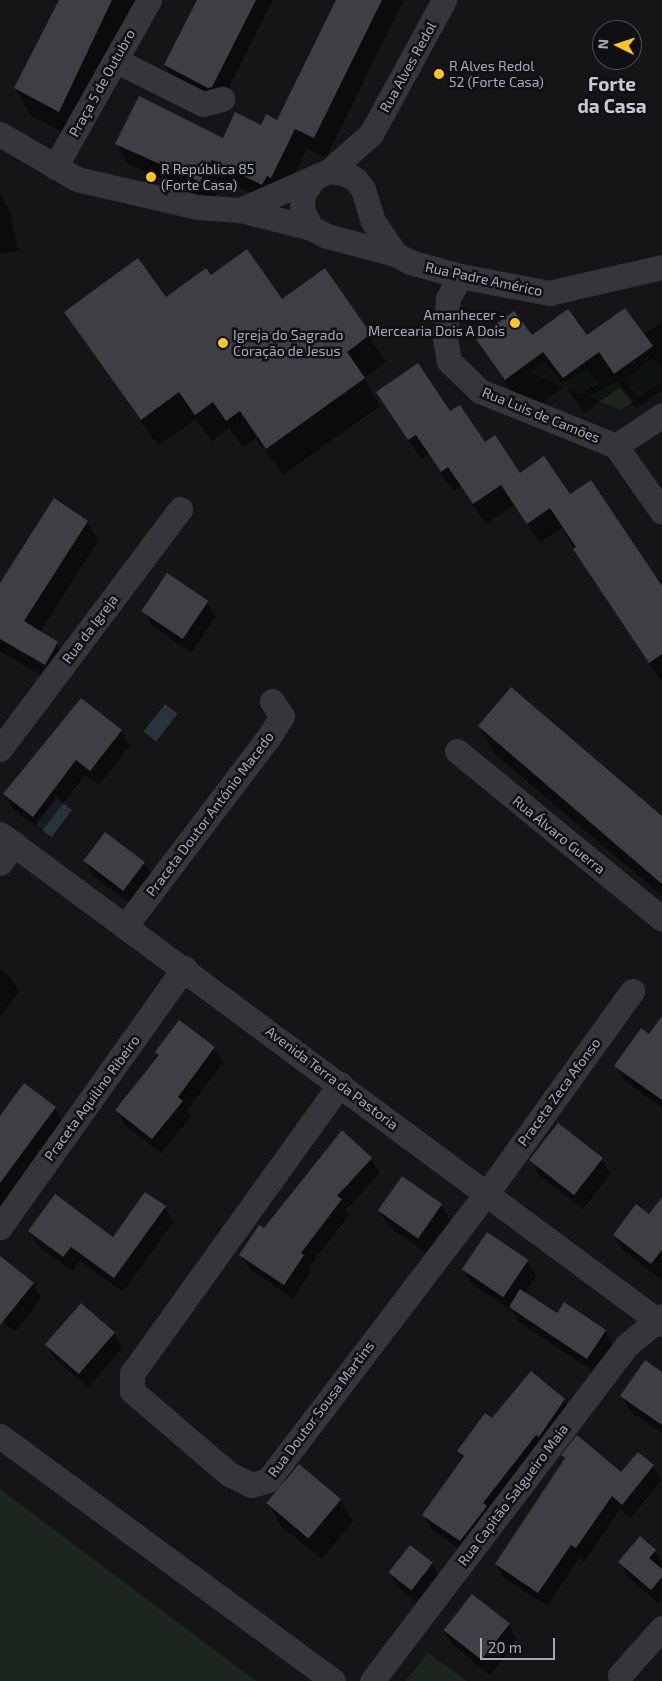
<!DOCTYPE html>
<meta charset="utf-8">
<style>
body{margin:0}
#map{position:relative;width:662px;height:1681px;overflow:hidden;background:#151517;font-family:"Exo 2",sans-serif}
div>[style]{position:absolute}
.green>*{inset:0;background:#1c251e}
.water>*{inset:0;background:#29333c;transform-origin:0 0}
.shadow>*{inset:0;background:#0007}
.building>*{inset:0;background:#3e3f45;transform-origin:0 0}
.minor>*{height:25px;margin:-12.5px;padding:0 12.5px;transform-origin:12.5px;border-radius:12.5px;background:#35363c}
.dots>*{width:14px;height:14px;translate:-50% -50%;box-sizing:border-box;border:2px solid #101012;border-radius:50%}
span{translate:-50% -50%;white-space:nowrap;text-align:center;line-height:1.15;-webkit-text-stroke:5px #101012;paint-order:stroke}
.poi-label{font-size:14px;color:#a5aab9}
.left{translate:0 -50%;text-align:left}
.right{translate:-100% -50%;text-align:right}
.street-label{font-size:14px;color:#a5aab9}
.district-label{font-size:19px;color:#c7c9d4;font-weight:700}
.north{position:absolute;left:592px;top:20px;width:50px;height:50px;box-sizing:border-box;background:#101012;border:1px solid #4c4e55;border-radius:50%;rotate:274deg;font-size:14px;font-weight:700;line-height:20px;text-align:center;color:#a5aab9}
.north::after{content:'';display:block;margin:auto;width:18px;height:22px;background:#ffc425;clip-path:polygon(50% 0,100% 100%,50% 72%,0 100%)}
.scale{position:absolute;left:480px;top:1638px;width:75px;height:22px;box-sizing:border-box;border:2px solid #a5aab9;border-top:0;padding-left:6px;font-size:15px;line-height:18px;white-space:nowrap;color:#a5aab9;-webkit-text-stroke:4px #101012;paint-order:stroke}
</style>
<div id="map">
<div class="green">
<i style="clip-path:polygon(653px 358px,662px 369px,662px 381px,638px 397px,624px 380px)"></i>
<i style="clip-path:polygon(544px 361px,562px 383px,588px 369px,599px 384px,580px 394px,529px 373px)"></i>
<i style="clip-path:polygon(618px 381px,634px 401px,621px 410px,588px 397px)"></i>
<i style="clip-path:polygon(0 1489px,256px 1681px,0 1681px)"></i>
<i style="clip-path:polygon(428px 1653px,467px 1681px,405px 1681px)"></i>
</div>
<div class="water">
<i style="left:165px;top:704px;width:16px;height:35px;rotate:38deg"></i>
<i style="left:56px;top:798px;width:20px;height:34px;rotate:37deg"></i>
</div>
<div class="shadow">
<i style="clip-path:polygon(60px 0,142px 0,75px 138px,31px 116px,15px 88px)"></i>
<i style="clip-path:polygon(198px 0,273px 0,221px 103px,175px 81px,165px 65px)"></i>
<i style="clip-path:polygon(337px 0,404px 0,326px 158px,307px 149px,283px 197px,273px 205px,223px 179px,212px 202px,128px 164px,117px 144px,223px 139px,277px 121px)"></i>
<i style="clip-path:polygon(0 193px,10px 211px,18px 251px,0 254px)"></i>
<i style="clip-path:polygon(324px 270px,386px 362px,364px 378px,380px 406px,283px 475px,256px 438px,243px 447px,229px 428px,212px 441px,196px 419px,158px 446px,65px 312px,166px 298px,211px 277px,282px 301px)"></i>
<i style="clip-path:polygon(662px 322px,662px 390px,636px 409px,620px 387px,584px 413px,565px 386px,526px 414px,477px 339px,587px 337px,648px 343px,645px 334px)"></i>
<i style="clip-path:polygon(378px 392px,450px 413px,520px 474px,570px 496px,662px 588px,662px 682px,586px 569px,562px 527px,540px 543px,514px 505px,486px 524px,460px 486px,453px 491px,428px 454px,421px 459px)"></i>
<i style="clip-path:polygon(87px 521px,98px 541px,40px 632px,57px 643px,68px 663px,56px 684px,0 651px,0 584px)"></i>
<i style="clip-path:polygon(207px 602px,215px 617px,191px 653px,152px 625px,143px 611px)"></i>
<i style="clip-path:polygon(81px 699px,121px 731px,130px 746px,99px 785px,85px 775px,42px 831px,13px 809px,4px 794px)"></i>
<i style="clip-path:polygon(479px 726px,662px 818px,662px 896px,495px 754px)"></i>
<i style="clip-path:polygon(85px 861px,144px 863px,153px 878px,132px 905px,94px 876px)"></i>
<i style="clip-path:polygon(0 969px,10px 977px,19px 991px,0 1017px)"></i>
<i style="clip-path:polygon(662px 1018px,662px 1108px,624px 1080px,616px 1066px,650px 1036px)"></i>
<i style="clip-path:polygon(214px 1048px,223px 1062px,187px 1111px,191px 1117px,161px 1153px,125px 1125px,117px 1110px,159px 1057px,157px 1052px)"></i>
<i style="clip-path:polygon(55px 1108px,63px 1123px,0 1210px,0 1118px)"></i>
<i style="clip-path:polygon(371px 1159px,380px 1173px,346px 1210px,349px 1215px,309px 1267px,311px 1271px,293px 1299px,250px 1269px,241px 1255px,264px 1229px)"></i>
<i style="clip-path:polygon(602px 1159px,610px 1174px,583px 1209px,539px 1175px,531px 1160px)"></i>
<i style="clip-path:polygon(441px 1205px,450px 1220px,426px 1253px,388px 1226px,380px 1211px)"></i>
<i style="clip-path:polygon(165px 1207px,173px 1222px,123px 1292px,80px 1261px,72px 1271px,38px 1246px,29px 1231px,113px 1238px)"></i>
<i style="clip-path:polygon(662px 1212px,662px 1276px,660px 1279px,623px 1250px,614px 1235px)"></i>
<i style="clip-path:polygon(487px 1234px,527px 1261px,536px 1276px,524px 1293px,557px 1315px,605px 1331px,613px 1346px,596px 1373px,519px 1322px,513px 1312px,472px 1284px,463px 1269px)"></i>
<i style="clip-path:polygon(0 1257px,33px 1284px,41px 1299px,15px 1332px,0 1320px)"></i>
<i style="clip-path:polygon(114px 1333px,122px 1348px,88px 1388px,55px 1359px,47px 1344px)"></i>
<i style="clip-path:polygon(662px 1374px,662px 1433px,630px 1411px,622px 1396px)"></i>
<i style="clip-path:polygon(564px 1400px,572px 1415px,469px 1555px,432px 1530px,424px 1515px,463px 1459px,458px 1451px,492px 1420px)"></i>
<i style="clip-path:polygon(563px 1455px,622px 1474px,653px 1466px,661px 1480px,631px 1518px,620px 1509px,584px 1562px,579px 1558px,547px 1606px,504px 1578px,496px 1564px,566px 1460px)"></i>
<i style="clip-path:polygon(340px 1499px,353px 1521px,322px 1559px,281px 1526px,269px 1504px)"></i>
<i style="clip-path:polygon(410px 1546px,432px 1564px,441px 1579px,420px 1605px,398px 1587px,390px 1573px)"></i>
<i style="clip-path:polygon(655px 1550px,662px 1563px,660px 1604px,628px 1577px,620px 1562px)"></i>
<i style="clip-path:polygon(509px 1625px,517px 1640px,490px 1675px,453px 1645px,444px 1631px)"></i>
</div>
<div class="building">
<i style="clip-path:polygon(59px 0,112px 0,59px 112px,14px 88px)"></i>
<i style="clip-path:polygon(197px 0,256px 0,212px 87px,208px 88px,164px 65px)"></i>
<i style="clip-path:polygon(336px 0,382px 0,314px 138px,295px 129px,271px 178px,267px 176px,262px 185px,212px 160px,200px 182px,115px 144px,139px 96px,223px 138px,235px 112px,261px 125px,266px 114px,277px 120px)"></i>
<i style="clip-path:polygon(247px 249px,282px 299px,325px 268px,371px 334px,347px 352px,365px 378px,266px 449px,240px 411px,226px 421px,213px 402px,195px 415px,179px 392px,141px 420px,64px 312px,138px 258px,166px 297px,206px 268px,211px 275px)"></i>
<i style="clip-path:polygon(625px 308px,653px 346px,614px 374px,599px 352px,563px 378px,543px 352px,505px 380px,476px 339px,514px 311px,532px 335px,568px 309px,587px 335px)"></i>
<i style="clip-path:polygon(418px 363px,450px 411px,460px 405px,485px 442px,495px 435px,520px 473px,544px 456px,570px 494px,591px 480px,662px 586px,662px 654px,649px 663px,573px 549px,576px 547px,550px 508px,527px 524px,501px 485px,473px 504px,448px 467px,441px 472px,416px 435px,408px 440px,376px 392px)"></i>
<i style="clip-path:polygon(54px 498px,88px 521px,24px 621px,58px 642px,45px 665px,0 639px,0 583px)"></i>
<i style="left:167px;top:573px;width:50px;height:46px;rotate:34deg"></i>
<i style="clip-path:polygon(511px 687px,662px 816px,662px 884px,478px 726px)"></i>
<i style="clip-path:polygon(81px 698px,122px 730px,90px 771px,76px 760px,33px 817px,3px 794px)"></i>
<i style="left:105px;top:832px;width:50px;height:36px;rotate:37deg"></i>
<i style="clip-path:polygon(662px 1016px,662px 1100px,614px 1066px,641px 1028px,649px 1034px)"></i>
<i style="clip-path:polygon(179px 1020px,215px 1047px,178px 1097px,183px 1101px,152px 1139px,115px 1110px,159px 1055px,155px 1052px)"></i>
<i style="clip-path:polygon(24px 1083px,56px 1107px,0 1183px,0 1116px)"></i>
<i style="left:558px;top:1123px;width:57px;height:47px;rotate:38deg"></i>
<i style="clip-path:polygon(342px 1130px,372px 1158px,337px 1196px,342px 1199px,301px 1253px,304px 1255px,284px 1285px,239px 1255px,259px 1225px,264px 1228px)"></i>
<i style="left:402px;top:1176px;width:49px;height:42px;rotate:35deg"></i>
<i style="clip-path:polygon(145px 1192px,166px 1206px,114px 1278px,71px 1247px,63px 1257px,28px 1231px,55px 1194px,113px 1237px)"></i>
<i style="clip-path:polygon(662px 1197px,662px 1250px,651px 1264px,613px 1235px,636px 1204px,649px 1214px)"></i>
<i style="left:487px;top:1232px;width:50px;height:45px;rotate:34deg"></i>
<i style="clip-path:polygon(0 1256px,34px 1283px,0 1325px)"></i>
<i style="clip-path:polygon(520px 1289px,557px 1313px,564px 1302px,606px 1330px,587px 1359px,509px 1307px)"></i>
<i style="left:81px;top:1303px;width:45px;height:55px;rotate:41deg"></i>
<i style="clip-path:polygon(645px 1360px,662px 1372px,662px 1425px,620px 1396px)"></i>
<i style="clip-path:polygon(531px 1371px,565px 1399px,539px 1437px,536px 1435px,483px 1503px,487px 1506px,460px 1541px,422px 1515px,464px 1456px,457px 1451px,485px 1413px,492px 1418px)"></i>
<i style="clip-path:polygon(577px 1435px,621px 1472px,638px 1452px,654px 1465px,622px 1505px,612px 1496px,576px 1548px,571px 1545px,538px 1593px,495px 1564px,565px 1458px,561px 1455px)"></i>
<i style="left:299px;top:1464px;width:55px;height:51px;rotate:40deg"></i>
<i style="clip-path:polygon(640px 1536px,656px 1550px,649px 1558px,662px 1569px,662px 1577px,651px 1590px,618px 1562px)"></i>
<i style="left:410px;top:1545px;width:29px;height:35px;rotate:38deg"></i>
<i style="left:472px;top:1594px;width:48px;height:46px;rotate:38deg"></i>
</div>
<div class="minor">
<i style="left:115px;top:60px;width:98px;rotate:26.6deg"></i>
<i style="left:203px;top:104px;width:20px;rotate:-15deg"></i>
<i style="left:0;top:134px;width:89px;rotate:30.3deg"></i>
<i style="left:77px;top:179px;width:123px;rotate:13.1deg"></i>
<i style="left:197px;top:207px;width:43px;rotate:4deg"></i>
<i style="left:240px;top:210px;width:73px;rotate:14.2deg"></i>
<i style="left:55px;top:167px;width:192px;rotate:-60.6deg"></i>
<i style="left:329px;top:171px;width:56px;rotate:-41.4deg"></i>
<i style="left:371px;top:134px;width:153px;rotate:-61.4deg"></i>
<i style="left:314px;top:178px;width:19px;rotate:125deg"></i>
<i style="left:303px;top:194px;width:16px;rotate:94deg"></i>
<i style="left:302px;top:210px;width:20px;rotate:63deg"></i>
<i style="left:311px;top:228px;width:18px;rotate:27deg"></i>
<i style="left:327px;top:236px;width:70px;rotate:14.8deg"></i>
<i style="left:395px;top:254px;width:17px;rotate:28deg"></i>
<i style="left:410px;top:262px;width:52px;rotate:15.6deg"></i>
<i style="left:460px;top:276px;width:91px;rotate:10.8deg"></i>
<i style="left:549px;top:293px;width:116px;rotate:-13deg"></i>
<i style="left:240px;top:210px;width:97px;rotate:-23.7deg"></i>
<i style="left:329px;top:171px;width:15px;rotate:8deg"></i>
<i style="left:344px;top:173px;width:13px;rotate:29deg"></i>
<i style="left:355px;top:179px;width:13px;rotate:51deg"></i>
<i style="left:363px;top:189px;width:34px;rotate:73deg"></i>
<i style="left:373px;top:221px;width:40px;rotate:56deg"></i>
<i style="left:460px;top:276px;width:26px;rotate:118deg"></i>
<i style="left:448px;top:299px;width:38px;rotate:95deg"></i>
<i style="left:445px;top:337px;width:24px;rotate:81deg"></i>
<i style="left:449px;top:361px;width:43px;rotate:44.1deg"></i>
<i style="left:480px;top:391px;width:147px;rotate:22deg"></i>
<i style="left:616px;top:446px;width:55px;rotate:-34deg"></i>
<i style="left:616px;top:446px;width:80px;rotate:55.1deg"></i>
<i style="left:0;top:749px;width:300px;rotate:-53.1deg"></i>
<i style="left:457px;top:751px;width:265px;rotate:39.3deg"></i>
<i style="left:0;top:834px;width:824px;rotate:36.51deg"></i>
<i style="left:0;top:863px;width:24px;rotate:-54deg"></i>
<i style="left:126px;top:925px;width:235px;rotate:-52.8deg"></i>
<i style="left:268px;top:738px;width:26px;rotate:-58deg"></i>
<i style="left:282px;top:716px;width:18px;rotate:-124deg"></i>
<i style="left:340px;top:1084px;width:356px;rotate:125.7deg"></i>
<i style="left:132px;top:1373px;width:18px;rotate:90deg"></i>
<i style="left:132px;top:1391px;width:128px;rotate:40.6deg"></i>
<i style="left:229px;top:1474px;width:25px;rotate:26deg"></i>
<i style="left:252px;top:1485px;width:17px;rotate:-17deg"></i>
<i style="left:268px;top:1480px;width:361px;rotate:-52.7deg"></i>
<i style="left:487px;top:1193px;width:249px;rotate:-54.3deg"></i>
<i style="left:0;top:1227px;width:318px;rotate:-54.6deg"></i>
<i style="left:0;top:1436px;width:413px;rotate:36.3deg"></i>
<i style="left:620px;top:1675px;width:63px;rotate:-48.2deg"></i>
<i style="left:372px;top:1681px;width:422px;rotate:-52.8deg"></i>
<i style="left:627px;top:1345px;width:45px;rotate:-39.6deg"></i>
</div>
<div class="dots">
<i style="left:439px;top:74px;background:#ffc425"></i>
<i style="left:151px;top:177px;background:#ffc425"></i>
<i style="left:515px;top:323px;background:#ffc425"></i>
<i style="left:223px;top:343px;background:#ffc425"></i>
</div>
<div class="poi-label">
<span class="left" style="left:449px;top:74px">R Alves Redol<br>52 (Forte Casa)</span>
<span class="left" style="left:161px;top:177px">R República 85<br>(Forte Casa)</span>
<span class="right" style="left:505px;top:323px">Amanhecer -<br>Mercearia Dois A Dois</span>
<span class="left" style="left:233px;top:343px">Igreja do Sagrado<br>Coração de Jesus</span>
</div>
<div class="street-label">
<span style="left:408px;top:67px;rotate:-61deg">Rua Alves Redol</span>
<span style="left:102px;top:83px;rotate:-61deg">Praça 5 de Outubro</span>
<span style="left:484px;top:279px;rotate:12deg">Rua Padre Américo</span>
<span style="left:541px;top:415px;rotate:22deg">Rua Luis de Camões</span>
<span style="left:90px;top:629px;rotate:-53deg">Rua da Igreja</span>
<span style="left:210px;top:814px;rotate:-53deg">Praceta Doutor António Macedo</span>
<span style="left:559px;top:835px;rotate:39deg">Rua Álvaro Guerra</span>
<span style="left:332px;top:1078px;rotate:37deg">Avenida Terra da Pastoria</span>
<span style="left:559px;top:1092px;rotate:-54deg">Praceta Zeca Afonso</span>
<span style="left:92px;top:1098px;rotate:-54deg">Praceta Aquilino Ribeiro</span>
<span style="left:321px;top:1409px;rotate:-53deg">Rua Doutor Sousa Martins</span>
<span style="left:513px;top:1495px;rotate:-53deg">Rua Capitão Salgueiro Maia</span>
</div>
<div class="district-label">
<span style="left:612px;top:95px">Forte<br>da Casa</span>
</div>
<div class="north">N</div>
<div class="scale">20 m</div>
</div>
